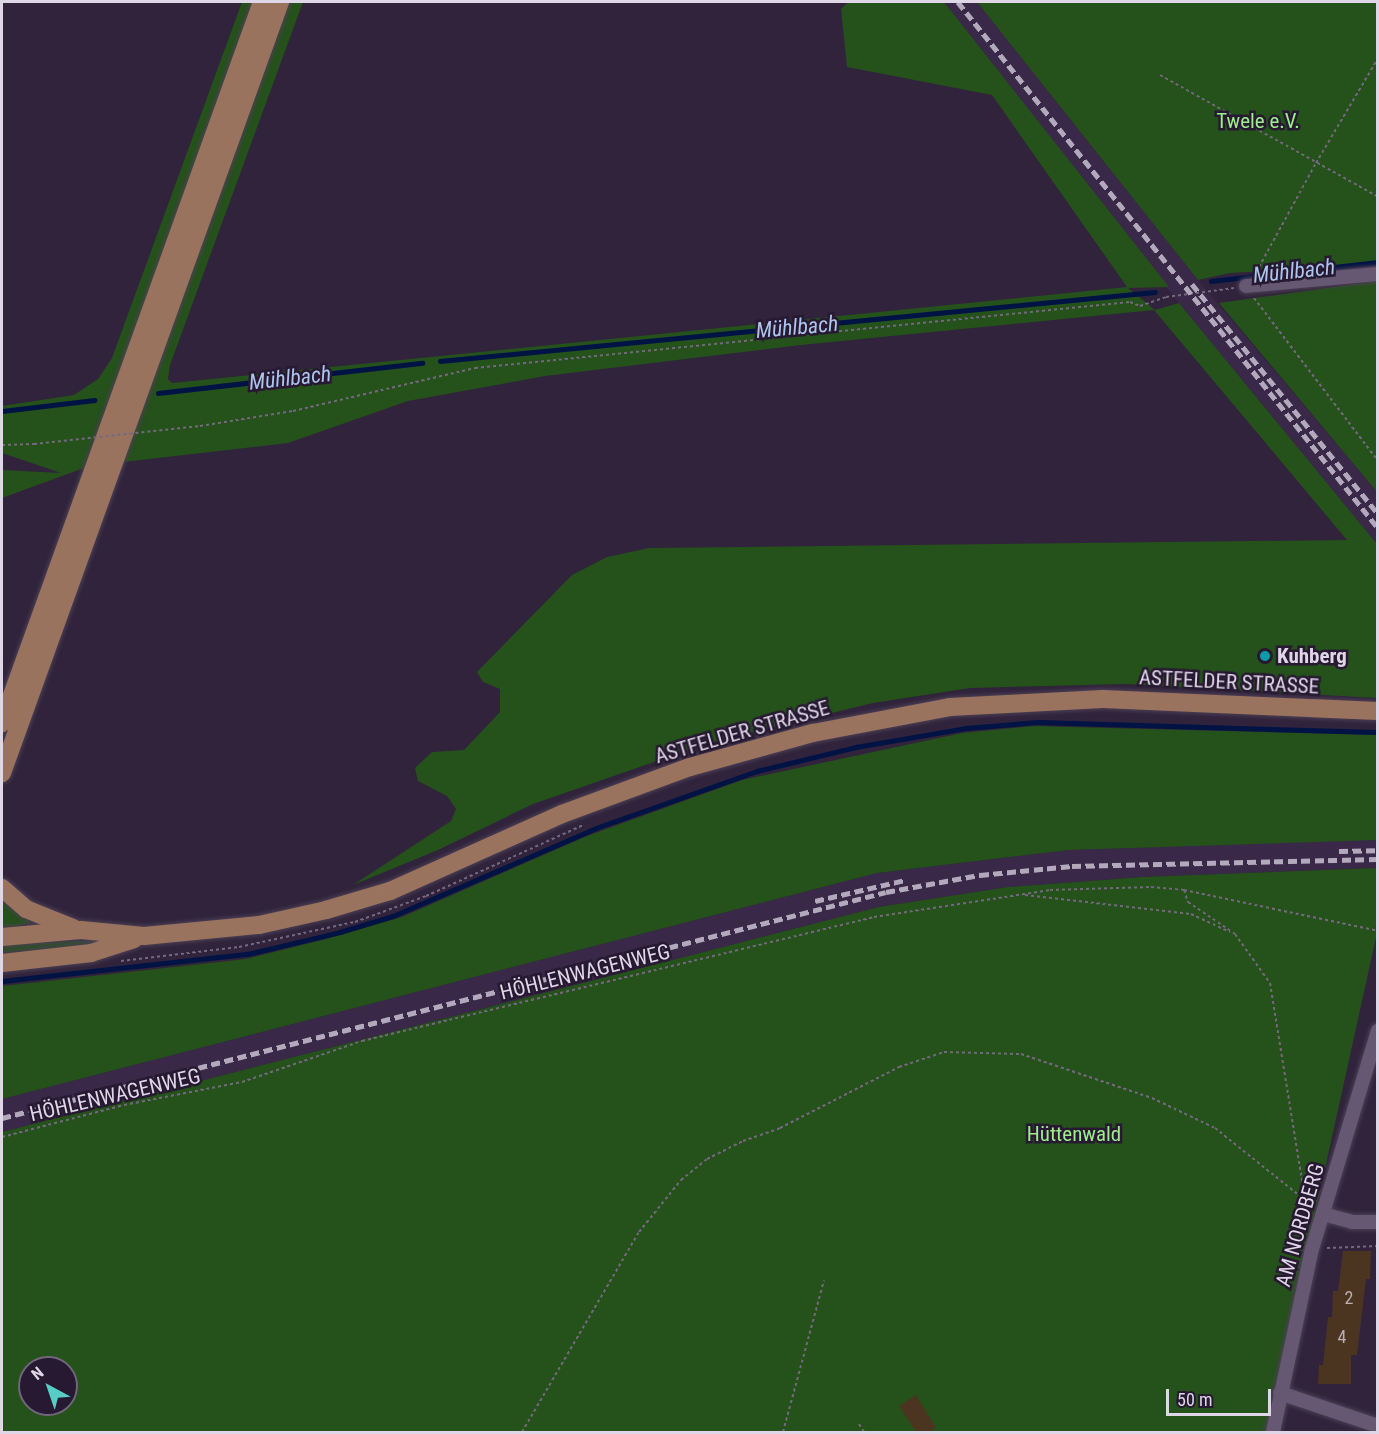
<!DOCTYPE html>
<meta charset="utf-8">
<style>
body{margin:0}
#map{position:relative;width:1379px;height:1434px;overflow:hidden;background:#30233b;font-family:"Roboto Condensed",sans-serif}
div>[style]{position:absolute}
.built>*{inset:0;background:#392847}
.green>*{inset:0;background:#25511b}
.stream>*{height:4.5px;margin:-2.25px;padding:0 2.25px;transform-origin:2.25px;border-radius:2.25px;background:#001345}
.building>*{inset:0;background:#4c3520}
.path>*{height:2px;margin-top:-1px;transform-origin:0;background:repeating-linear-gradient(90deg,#73687d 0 3px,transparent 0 6px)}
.roads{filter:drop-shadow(0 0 2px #4c4055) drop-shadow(0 0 2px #4c4055)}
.street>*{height:14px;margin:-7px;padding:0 7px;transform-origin:7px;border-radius:7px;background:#665773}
.primary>*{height:18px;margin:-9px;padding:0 9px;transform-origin:9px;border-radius:9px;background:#9a735f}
.rail>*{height:4.5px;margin-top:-2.25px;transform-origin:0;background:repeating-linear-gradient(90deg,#b3a9bc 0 9px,transparent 0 13.5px)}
.path-bridge>*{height:2px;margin-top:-1px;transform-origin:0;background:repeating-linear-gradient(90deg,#73687d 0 3px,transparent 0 6px)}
.dots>*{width:16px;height:16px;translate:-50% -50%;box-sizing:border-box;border:3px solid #261931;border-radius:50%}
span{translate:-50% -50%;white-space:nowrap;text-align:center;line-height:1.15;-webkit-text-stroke:5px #261931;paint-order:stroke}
.number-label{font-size:18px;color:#baaeb5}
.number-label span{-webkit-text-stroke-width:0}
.park-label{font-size:21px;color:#9dee8b}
.poi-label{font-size:21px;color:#dfd6e7;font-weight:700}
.left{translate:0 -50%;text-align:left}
.street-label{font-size:21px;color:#dfd6e7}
.water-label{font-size:22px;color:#adc5ec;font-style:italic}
.frame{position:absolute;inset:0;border:3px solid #dfd6e7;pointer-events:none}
.north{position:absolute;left:18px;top:1356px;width:60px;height:60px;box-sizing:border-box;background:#261931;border:2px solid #70657a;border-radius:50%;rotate:320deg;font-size:16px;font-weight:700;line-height:24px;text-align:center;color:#dfd6e7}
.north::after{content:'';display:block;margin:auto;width:21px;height:27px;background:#56cec3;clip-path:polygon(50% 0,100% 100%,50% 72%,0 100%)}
.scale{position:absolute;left:1166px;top:1389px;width:105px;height:27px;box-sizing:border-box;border:3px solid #dfd6e7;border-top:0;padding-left:8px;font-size:18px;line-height:21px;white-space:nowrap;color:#dfd6e7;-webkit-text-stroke:4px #261931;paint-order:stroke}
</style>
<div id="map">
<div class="built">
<i style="clip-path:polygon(944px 2px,977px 2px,1198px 280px,1377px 492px,1377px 544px,1179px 303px)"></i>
<i style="clip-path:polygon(1377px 839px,1377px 868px,1143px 877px,1008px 887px,879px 907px,2px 1132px,2px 1099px,877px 873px,1069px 850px)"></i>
</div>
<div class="green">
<i style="clip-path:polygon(242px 2px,255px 2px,84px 468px,2px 498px,2px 470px,61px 473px,2px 453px,2px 406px,74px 395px,98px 379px,112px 358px)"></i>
<i style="clip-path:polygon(290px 2px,303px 2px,170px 365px,168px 379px,172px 383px,1127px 287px,992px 95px,847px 67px,841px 9px,848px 2px,944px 2px,1169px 287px,1128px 288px,1155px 310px,1179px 303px,1377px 544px,1377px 698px,1125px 684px,970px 688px,873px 703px,709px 743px,533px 804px,438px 850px,353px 885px,451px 821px,456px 809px,447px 796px,418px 781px,415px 768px,432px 752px,464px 750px,500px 712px,500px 689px,483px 682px,477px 672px,572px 575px,607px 557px,649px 548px,1347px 540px,1154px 310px,801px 345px,545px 376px,408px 401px,288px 443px,123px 462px)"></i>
<i style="clip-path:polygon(977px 2px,1377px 2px,1377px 265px,1230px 273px,1198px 280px)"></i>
<i style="clip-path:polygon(1377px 281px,1378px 281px,1377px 492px,1219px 303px)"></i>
<i style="clip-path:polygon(1034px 726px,1377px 735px,1377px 840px,1069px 850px,877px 873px,2px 1099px,2px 986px,246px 959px,326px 939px,402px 917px,587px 836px,742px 780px,962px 733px)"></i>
<i style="clip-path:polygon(evenodd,1377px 868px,1377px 933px,1267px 1432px,2px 1432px,2px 1132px,879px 907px,1008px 887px,1143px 877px,1377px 868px,30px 1368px,66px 1368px,66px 1404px,30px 1404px,30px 1368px)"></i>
<i style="clip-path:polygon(2px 899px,30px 919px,29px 924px,2px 928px)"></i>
<i style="clip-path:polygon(118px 939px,119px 942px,2px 953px,2px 945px)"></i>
</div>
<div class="stream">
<i style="left:1211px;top:281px;width:168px;rotate:-6.5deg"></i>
<i style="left:440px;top:361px;width:718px;rotate:-5.51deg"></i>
<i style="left:158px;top:393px;width:266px;rotate:-6.5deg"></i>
<i style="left:2px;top:411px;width:93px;rotate:-6.8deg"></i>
<i style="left:2px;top:981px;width:247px;rotate:-6.3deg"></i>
<i style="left:248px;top:954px;width:95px;rotate:-13.4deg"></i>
<i style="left:340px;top:932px;width:55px;rotate:-16.8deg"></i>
<i style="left:393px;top:916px;width:221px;rotate:-23.4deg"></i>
<i style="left:596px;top:828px;width:171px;rotate:-19.5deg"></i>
<i style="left:757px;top:771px;width:102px;rotate:-13.6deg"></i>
<i style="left:856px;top:747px;width:112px;rotate:-9.8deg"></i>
<i style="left:966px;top:728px;width:72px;rotate:-4.8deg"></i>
<i style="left:1038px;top:722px;width:340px;rotate:1.7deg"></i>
</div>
<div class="building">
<i style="clip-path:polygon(1343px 1251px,1371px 1251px,1370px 1279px,1366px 1279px,1357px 1355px,1351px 1355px,1351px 1384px,1318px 1384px,1319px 1365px,1323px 1365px,1328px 1317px,1332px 1317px,1333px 1291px,1338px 1291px)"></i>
<i style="clip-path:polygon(916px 1395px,936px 1428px,929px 1432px,916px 1432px,899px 1406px)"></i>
</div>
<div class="path">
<i style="left:1160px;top:75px;width:250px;rotate:29.2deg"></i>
<i style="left:1259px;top:273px;width:6px;rotate:-90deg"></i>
<i style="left:1259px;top:267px;width:119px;rotate:-61.3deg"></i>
<i style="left:1316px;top:163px;width:122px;rotate:-59.4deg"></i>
<i style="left:1254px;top:298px;width:205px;rotate:52.7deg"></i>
<i style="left:200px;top:426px;width:94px;rotate:-9.2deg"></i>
<i style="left:293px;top:411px;width:187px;rotate:-13.3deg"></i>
<i style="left:475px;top:368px;width:658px;rotate:-5.75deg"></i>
<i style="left:1130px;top:302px;width:11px;rotate:22deg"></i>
<i style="left:1140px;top:306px;width:28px;rotate:-19deg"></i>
<i style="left:1166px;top:297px;width:69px;rotate:-7.5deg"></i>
<i style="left:2px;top:445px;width:32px;rotate:-2deg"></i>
<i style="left:1184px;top:890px;width:13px;rotate:72deg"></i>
<i style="left:1188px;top:902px;width:57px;rotate:34.2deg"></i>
<i style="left:1235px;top:934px;width:60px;rotate:54.5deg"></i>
<i style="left:1270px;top:983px;width:219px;rotate:80.8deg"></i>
<i style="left:1025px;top:895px;width:167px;rotate:6.5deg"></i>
<i style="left:1191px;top:914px;width:43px;rotate:24.8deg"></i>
<i style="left:121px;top:961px;width:119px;rotate:-6.8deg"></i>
<i style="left:239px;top:947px;width:119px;rotate:-12.2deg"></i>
<i style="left:355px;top:922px;width:76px;rotate:-20.1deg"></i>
<i style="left:426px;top:896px;width:172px;rotate:-24.3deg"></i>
<i style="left:2px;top:1137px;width:126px;rotate:-14.7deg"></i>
<i style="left:124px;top:1105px;width:120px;rotate:-11deg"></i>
<i style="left:242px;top:1082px;width:127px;rotate:-18.9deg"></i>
<i style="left:362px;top:1041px;width:527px;rotate:-13.61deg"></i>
<i style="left:874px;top:917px;width:178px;rotate:-8.7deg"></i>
<i style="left:1050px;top:890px;width:101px;rotate:-1.7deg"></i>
<i style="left:1151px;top:887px;width:33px;rotate:5deg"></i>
<i style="left:1184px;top:890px;width:198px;rotate:11.9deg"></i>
<i style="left:1327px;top:1248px;width:51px;rotate:-2.2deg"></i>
<i style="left:859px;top:1424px;width:9px;rotate:58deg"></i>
<i style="left:522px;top:1432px;width:232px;rotate:-59.7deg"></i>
<i style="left:639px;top:1232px;width:67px;rotate:-51.1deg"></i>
<i style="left:681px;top:1180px;width:33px;rotate:-39deg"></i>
<i style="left:707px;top:1159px;width:40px;rotate:-26.6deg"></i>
<i style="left:743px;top:1141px;width:39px;rotate:-19deg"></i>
<i style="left:780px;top:1128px;width:134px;rotate:-27.1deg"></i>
<i style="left:899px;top:1067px;width:47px;rotate:-18.4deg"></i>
<i style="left:944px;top:1052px;width:77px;rotate:1.5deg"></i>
<i style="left:1021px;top:1054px;width:138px;rotate:18.6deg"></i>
<i style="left:1152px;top:1098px;width:70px;rotate:25.5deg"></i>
<i style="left:1215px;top:1128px;width:123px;rotate:38.7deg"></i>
<i style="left:783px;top:1432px;width:157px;rotate:-74.9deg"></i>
</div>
<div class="roads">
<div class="street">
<i style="left:1246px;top:286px;width:133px;rotate:-5.2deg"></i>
<i style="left:1323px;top:1214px;width:30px;rotate:15deg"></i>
<i style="left:1352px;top:1222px;width:26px"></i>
<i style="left:1280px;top:1393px;width:103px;rotate:18.6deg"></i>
<i style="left:1273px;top:1432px;width:187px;rotate:-78deg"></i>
<i style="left:1312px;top:1249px;width:228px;rotate:-73.2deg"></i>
</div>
<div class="primary">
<i style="left:2px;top:723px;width:766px;rotate:-70.17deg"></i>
<i style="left:2px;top:773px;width:820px;rotate:-70.17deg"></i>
<i style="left:2px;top:888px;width:32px;rotate:41deg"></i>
<i style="left:26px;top:909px;width:51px;rotate:22deg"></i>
<i style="left:2px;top:937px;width:79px;rotate:-5.1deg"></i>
<i style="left:81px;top:930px;width:63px;rotate:5.4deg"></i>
<i style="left:144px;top:936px;width:116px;rotate:-5.5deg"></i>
<i style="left:259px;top:925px;width:69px;rotate:-12.6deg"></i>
<i style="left:326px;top:910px;width:67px;rotate:-16.5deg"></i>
<i style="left:390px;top:891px;width:188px;rotate:-24.1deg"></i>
<i style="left:562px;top:814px;width:136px;rotate:-20.2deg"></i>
<i style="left:690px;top:767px;width:128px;rotate:-15.5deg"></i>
<i style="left:813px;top:733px;width:139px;rotate:-10.7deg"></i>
<i style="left:950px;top:707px;width:153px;rotate:-3deg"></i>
<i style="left:1103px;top:699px;width:275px;rotate:2.5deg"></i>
<i style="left:2px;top:963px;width:90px;rotate:-6.4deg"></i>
<i style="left:91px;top:953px;width:45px;rotate:-18deg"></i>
</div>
</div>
<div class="rail">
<i style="left:958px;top:2px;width:673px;rotate:51.39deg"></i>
<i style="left:1192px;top:284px;width:296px;rotate:51deg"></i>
<i style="left:1339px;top:851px;width:39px;rotate:-1deg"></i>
<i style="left:815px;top:901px;width:92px;rotate:-13.1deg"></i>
<i style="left:2px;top:1118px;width:912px;rotate:-14.34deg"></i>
<i style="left:886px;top:892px;width:96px;rotate:-10.3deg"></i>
<i style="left:980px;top:875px;width:92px;rotate:-5.6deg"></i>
<i style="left:1072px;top:866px;width:306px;rotate:-1.3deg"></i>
</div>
<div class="path-bridge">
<i style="left:34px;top:444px;width:167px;rotate:-6.2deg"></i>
</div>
<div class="dots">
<i style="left:1265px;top:656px;background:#0f9aa8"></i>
</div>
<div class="number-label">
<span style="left:1349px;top:1298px">2</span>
<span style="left:1342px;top:1337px">4</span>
</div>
<div class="park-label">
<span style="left:1258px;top:121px">Twele e.V.</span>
<span style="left:1074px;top:1134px">Hüttenwald</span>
</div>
<div class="poi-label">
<span class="left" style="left:1277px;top:656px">Kuhberg</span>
</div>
<div class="street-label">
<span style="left:1229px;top:682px;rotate:3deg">ASTFELDER STRASSE</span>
<span style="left:742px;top:732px;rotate:-16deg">ASTFELDER STRASSE</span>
<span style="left:585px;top:972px;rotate:-14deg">HÖHLENWAGENWEG</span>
<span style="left:115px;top:1095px;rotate:-13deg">HÖHLENWAGENWEG</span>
<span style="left:1300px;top:1225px;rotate:-74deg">AM NORDBERG</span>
</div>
<div class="water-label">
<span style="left:1294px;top:271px;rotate:-6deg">Mühlbach</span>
<span style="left:797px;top:327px;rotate:-5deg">Mühlbach</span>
<span style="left:290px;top:378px;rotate:-6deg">Mühlbach</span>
</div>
<div class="frame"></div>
<div class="north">N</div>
<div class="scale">50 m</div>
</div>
